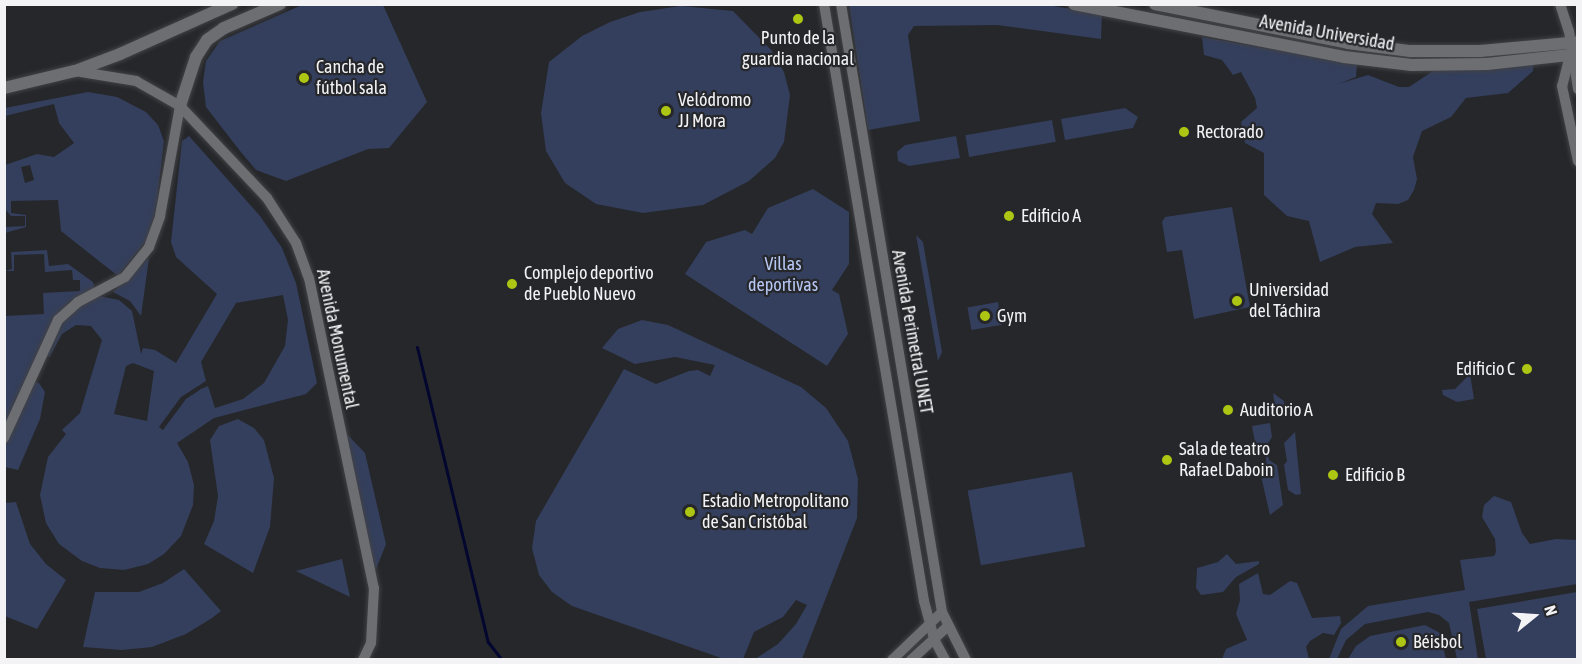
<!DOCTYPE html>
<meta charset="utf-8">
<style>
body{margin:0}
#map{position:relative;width:1582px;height:664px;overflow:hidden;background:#26272a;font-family:"Asap Condensed",sans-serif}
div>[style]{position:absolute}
.green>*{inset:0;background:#343f5d;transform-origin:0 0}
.stream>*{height:3px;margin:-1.5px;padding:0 1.5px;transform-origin:1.5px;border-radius:1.5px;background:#03062f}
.roads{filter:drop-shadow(0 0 2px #414245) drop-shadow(0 0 2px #414245)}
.minor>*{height:10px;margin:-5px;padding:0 5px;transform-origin:5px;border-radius:5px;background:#6c6e72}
.tertiary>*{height:12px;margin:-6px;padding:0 6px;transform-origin:6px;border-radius:6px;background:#6c6e72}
.dots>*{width:16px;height:16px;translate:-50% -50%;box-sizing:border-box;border:3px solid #26272a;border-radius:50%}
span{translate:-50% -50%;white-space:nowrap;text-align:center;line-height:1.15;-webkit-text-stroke:4.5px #26272a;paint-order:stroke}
.street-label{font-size:18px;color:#f3f3f6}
.poi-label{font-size:18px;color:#f3f3f6}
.left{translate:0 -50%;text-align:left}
.right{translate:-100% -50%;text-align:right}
.park-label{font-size:18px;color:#b7c8f5}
.frame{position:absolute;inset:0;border:6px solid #f3f3f6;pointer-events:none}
.north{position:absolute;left:1504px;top:586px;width:60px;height:60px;-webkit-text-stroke:4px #26272a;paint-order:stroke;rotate:72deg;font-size:16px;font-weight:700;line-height:24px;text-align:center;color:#f3f3f6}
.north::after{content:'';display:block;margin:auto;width:21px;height:27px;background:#f3f3f6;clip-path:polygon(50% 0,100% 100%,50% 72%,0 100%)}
</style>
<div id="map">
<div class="green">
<i style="clip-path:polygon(302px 5px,383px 5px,427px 102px,389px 148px,368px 149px,286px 181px,256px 170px,240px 151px,206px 107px,203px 82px,206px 61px,220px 41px)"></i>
<i style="clip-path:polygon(849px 5px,1047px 5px,1102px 14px,1101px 39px,997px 25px,914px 26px,908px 35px,920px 121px,868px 130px)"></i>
<i style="clip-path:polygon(681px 6px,733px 11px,772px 51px,784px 72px,790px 95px,784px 142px,775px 158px,749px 181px,703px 205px,643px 213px,596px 204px,565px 183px,546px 151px,541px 113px,549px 62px,582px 36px,610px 22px,640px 12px)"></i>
<i style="clip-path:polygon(1202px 37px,1357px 64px,1356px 77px,1338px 84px,1368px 75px,1399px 87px,1409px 87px,1436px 69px,1534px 60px,1533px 71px,1508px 93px,1466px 98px,1451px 117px,1422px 131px,1413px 157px,1417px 179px,1414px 190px,1408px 200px,1398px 204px,1376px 203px,1372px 214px,1393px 243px,1355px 247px,1320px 262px,1309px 221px,1287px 216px,1264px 195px,1264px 153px,1245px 143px,1241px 122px,1257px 108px,1255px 98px,1241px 72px,1233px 75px,1222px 60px,1204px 55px)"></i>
<i style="clip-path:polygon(evenodd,88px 92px,117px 97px,146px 112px,158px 125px,164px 141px,156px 210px,147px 240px,118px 276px,61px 231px,58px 200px,11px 201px,11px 213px,26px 215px,26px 227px,5px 233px,5px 227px,25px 226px,25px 216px,11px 216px,5px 209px,5px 165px,37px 154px,54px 157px,74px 143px,59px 123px,54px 104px,5px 116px,5px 108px,88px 92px,30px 165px,34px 180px,25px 183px,21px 167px,30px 165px)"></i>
<i style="clip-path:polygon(1125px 108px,1138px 117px,1133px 128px,1065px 140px,1061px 119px)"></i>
<i style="left:1052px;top:120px;width:22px;height:88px;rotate:80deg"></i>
<i style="clip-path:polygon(evenodd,189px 136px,260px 216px,282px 248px,296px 283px,317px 383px,306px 394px,214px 418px,177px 443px,188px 462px,194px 485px,193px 505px,181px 536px,164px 554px,148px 564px,124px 570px,100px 568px,82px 561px,59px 544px,46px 523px,40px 495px,48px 457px,66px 434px,62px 430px,80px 413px,102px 340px,91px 326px,76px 325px,62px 334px,50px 356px,45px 358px,65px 313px,99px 296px,119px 300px,132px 311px,141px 354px,143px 348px,155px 350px,176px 363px,217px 294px,176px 257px,171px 242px,182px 141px,189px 136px,283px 295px,288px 320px,285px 346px,264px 383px,243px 399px,215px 408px,208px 386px,201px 389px,186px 399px,163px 430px,159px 427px,181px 397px,206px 381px,201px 362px,236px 303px,283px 295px,189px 136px,133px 363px,154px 371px,147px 421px,114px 414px,126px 366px,133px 363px)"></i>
<i style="clip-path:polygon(956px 136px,960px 158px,909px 166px,898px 161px,897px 152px,905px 145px)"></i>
<i style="clip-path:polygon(813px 189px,849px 212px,849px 264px,832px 290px,839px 294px,848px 334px,827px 366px,685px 274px,706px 242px,745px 230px,752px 234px,768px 208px)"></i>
<i style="clip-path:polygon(1232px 207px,1250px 307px,1194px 319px,1182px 250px,1167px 252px,1162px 222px,1165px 217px)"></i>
<i style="clip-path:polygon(916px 235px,923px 242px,942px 352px,938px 361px)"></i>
<i style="clip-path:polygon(47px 250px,49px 266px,68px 264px,93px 282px,95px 289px,69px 302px,52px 321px,5px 429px,5px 316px,44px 314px,43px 293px,80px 291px,80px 280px,73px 280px,72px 270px,45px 272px,44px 254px,14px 255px,14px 271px,5px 271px,12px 269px,11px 252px)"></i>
<i style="clip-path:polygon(149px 258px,141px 316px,130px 301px,113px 292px)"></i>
<i style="left:998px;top:302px;width:23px;height:31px;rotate:80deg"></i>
<i style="clip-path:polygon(642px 320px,668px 325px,801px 387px,826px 408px,848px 441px,858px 479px,857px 518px,802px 659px,755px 659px,778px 644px,796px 624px,807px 605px,796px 600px,783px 617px,754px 632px,743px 659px,724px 659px,572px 606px,552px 592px,539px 575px,532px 548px,536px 521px,624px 369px,656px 384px,689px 371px,698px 370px,710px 376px,715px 365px,675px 357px,635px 364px,602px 348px,618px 329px)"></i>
<i style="clip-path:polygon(1470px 374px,1474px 399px,1457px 402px,1443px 395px,1442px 390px,1455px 389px)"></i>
<i style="clip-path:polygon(34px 382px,39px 383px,45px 392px,40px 419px,18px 470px,5px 467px,4px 438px)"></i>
<i style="clip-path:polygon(1273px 393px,1284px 401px,1286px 419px,1276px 413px)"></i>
<i style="clip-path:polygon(238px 419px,254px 428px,264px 440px,274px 478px,270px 527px,253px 573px,204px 544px,214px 521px,218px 496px,210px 440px,219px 426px)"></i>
<i style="clip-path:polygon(1270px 423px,1272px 437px,1267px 445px,1269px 460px,1277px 465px,1283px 505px,1270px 515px,1261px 476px,1268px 474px,1265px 452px,1257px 453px,1252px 426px)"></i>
<i style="clip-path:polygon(342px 429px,365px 453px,386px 544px,373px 577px)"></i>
<i style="clip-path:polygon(1295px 432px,1301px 494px,1296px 495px,1288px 490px,1284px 465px,1287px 461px,1284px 443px)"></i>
<i style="left:1072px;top:472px;width:76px;height:106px;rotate:80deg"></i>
<i style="clip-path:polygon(1494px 496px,1511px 502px,1522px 533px,1530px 544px,1556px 539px,1577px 540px,1577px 584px,1469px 602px,1478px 659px,1457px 659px,1449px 623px,1439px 615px,1428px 612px,1365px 624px,1346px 640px,1337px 659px,1329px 659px,1341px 629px,1368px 606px,1465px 590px,1460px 560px,1494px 556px,1496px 552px,1495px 539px,1482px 517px,1484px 505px)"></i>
<i style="clip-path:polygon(16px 502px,30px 544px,46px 564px,66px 580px,37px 629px,5px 616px,5px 503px)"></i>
<i style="clip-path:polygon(1227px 554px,1236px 564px,1259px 561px,1259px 564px,1236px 577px,1223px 592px,1201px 595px,1196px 588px,1197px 568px,1218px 562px)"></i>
<i style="clip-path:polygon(342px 559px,350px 597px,296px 571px)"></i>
<i style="clip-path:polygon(184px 569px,221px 611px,212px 618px,186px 634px,152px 647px,122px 650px,83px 647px,95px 592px,139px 592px,163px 583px)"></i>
<i style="clip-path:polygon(1258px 573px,1263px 594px,1270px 595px,1290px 581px,1297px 583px,1312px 618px,1340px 616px,1341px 623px,1334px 635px,1323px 633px,1310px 641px,1306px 647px,1309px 659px,1222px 659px,1226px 649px,1247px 640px,1236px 614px,1240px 600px,1239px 584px)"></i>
<i style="clip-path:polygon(1577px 592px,1577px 659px,1486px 659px,1477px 609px)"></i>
<i style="clip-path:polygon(1425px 625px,1440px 633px,1446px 659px,1348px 659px,1356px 646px,1370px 636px)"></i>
</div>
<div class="stream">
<i style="left:417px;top:347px;width:303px;rotate:76.5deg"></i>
<i style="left:488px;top:642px;width:23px;rotate:52deg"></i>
</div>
<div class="roads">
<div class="minor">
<i style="left:824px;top:4px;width:605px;rotate:80.49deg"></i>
<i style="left:924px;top:601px;width:39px;rotate:75deg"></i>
<i style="left:934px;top:639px;width:24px;rotate:62deg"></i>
<i style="left:841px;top:4px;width:616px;rotate:80.57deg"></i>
<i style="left:942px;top:612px;width:54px;rotate:63.4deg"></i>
<i style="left:1560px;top:4px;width:28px;rotate:72deg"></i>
<i style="left:1569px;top:31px;width:59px;rotate:81.2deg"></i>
<i style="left:1570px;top:55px;width:32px;rotate:104deg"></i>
<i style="left:1562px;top:86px;width:77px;rotate:78deg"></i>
<i style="left:75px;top:71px;width:62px;rotate:9.3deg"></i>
<i style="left:136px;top:81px;width:51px;rotate:29.6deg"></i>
<i style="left:180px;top:106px;width:127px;rotate:46.6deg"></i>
<i style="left:267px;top:198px;width:54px;rotate:57.2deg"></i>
<i style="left:296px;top:243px;width:37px;rotate:70deg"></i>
<i style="left:309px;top:278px;width:317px;rotate:78.2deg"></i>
<i style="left:374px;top:588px;width:55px;rotate:93.1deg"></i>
<i style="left:371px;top:643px;width:19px;rotate:115deg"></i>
<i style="left:4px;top:438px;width:130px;rotate:-65.4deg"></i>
<i style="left:58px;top:320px;width:27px;rotate:-42deg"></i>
<i style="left:78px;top:302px;width:53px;rotate:-28deg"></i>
<i style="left:125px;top:277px;width:38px;rotate:-51deg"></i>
<i style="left:149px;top:247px;width:33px;rotate:-70deg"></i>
<i style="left:160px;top:216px;width:112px;rotate:-79.7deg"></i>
<i style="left:892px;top:660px;width:69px;rotate:-43.8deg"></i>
<i style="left:911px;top:660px;width:49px;rotate:-42.5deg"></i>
</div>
<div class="tertiary">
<i style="left:1074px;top:4px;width:275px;rotate:11.1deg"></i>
<i style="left:1344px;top:57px;width:68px;rotate:6.7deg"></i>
<i style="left:1412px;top:65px;width:75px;rotate:-0.8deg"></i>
<i style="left:1487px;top:64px;width:92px;rotate:-6.3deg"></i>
<i style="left:1155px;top:4px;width:197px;rotate:11.4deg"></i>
<i style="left:1348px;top:43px;width:63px;rotate:7.4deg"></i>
<i style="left:1410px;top:51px;width:70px"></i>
<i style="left:1480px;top:51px;width:98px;rotate:-5.2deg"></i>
<i style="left:4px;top:88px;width:73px;rotate:-13.5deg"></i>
<i style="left:75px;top:71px;width:48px;rotate:-20.7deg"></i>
<i style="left:120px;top:54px;width:123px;rotate:-24.1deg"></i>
<i style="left:180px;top:106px;width:52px;rotate:-71.9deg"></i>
<i style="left:196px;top:57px;width:20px;rotate:-57deg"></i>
<i style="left:207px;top:40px;width:21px;rotate:-35deg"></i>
<i style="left:224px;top:28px;width:61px;rotate:-23.2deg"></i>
</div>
</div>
<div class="dots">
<i style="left:798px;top:19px;background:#acc613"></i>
<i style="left:304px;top:78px;background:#acc613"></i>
<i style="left:666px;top:111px;background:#acc613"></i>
<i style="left:1184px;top:132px;background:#acc613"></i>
<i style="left:1009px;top:216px;background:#acc613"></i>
<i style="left:512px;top:284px;background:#acc613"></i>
<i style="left:1237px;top:301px;background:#acc613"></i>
<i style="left:985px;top:316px;background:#acc613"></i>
<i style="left:1527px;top:369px;background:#acc613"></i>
<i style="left:1228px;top:410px;background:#acc613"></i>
<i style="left:1167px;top:460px;background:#acc613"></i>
<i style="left:1333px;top:475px;background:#acc613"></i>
<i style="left:690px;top:512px;background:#acc613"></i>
<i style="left:1401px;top:642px;background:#acc613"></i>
</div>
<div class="street-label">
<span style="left:1327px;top:33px;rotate:10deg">Avenida Universidad</span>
<span style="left:912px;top:332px;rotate:80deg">Avenida Perimetral UNET</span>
<span style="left:337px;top:339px;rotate:78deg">Avenida Monumental</span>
</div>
<div class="poi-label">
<span style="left:798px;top:49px">Punto de la<br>guardia nacional</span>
<span class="left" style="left:316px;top:78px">Cancha de<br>fútbol sala</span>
<span class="left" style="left:678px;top:111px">Velódromo<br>JJ Mora</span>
<span class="left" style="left:1196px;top:132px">Rectorado</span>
<span class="left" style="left:1021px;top:216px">Edificio A</span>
<span class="left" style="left:524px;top:284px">Complejo deportivo<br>de Pueblo Nuevo</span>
<span class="left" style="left:1249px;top:301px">Universidad<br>del Táchira</span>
<span class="left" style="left:997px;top:316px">Gym</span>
<span class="right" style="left:1515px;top:369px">Edificio C</span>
<span class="left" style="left:1240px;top:410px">Auditorio A</span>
<span class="left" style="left:1179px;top:460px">Sala de teatro<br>Rafael Daboin</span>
<span class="left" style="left:1345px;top:475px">Edificio B</span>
<span class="left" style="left:702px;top:512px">Estadio Metropolitano<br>de San Cristóbal</span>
<span class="left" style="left:1413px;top:642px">Béisbol</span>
</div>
<div class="park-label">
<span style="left:783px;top:275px">Villas<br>deportivas</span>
</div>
<div class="frame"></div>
<div class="north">N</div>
</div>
